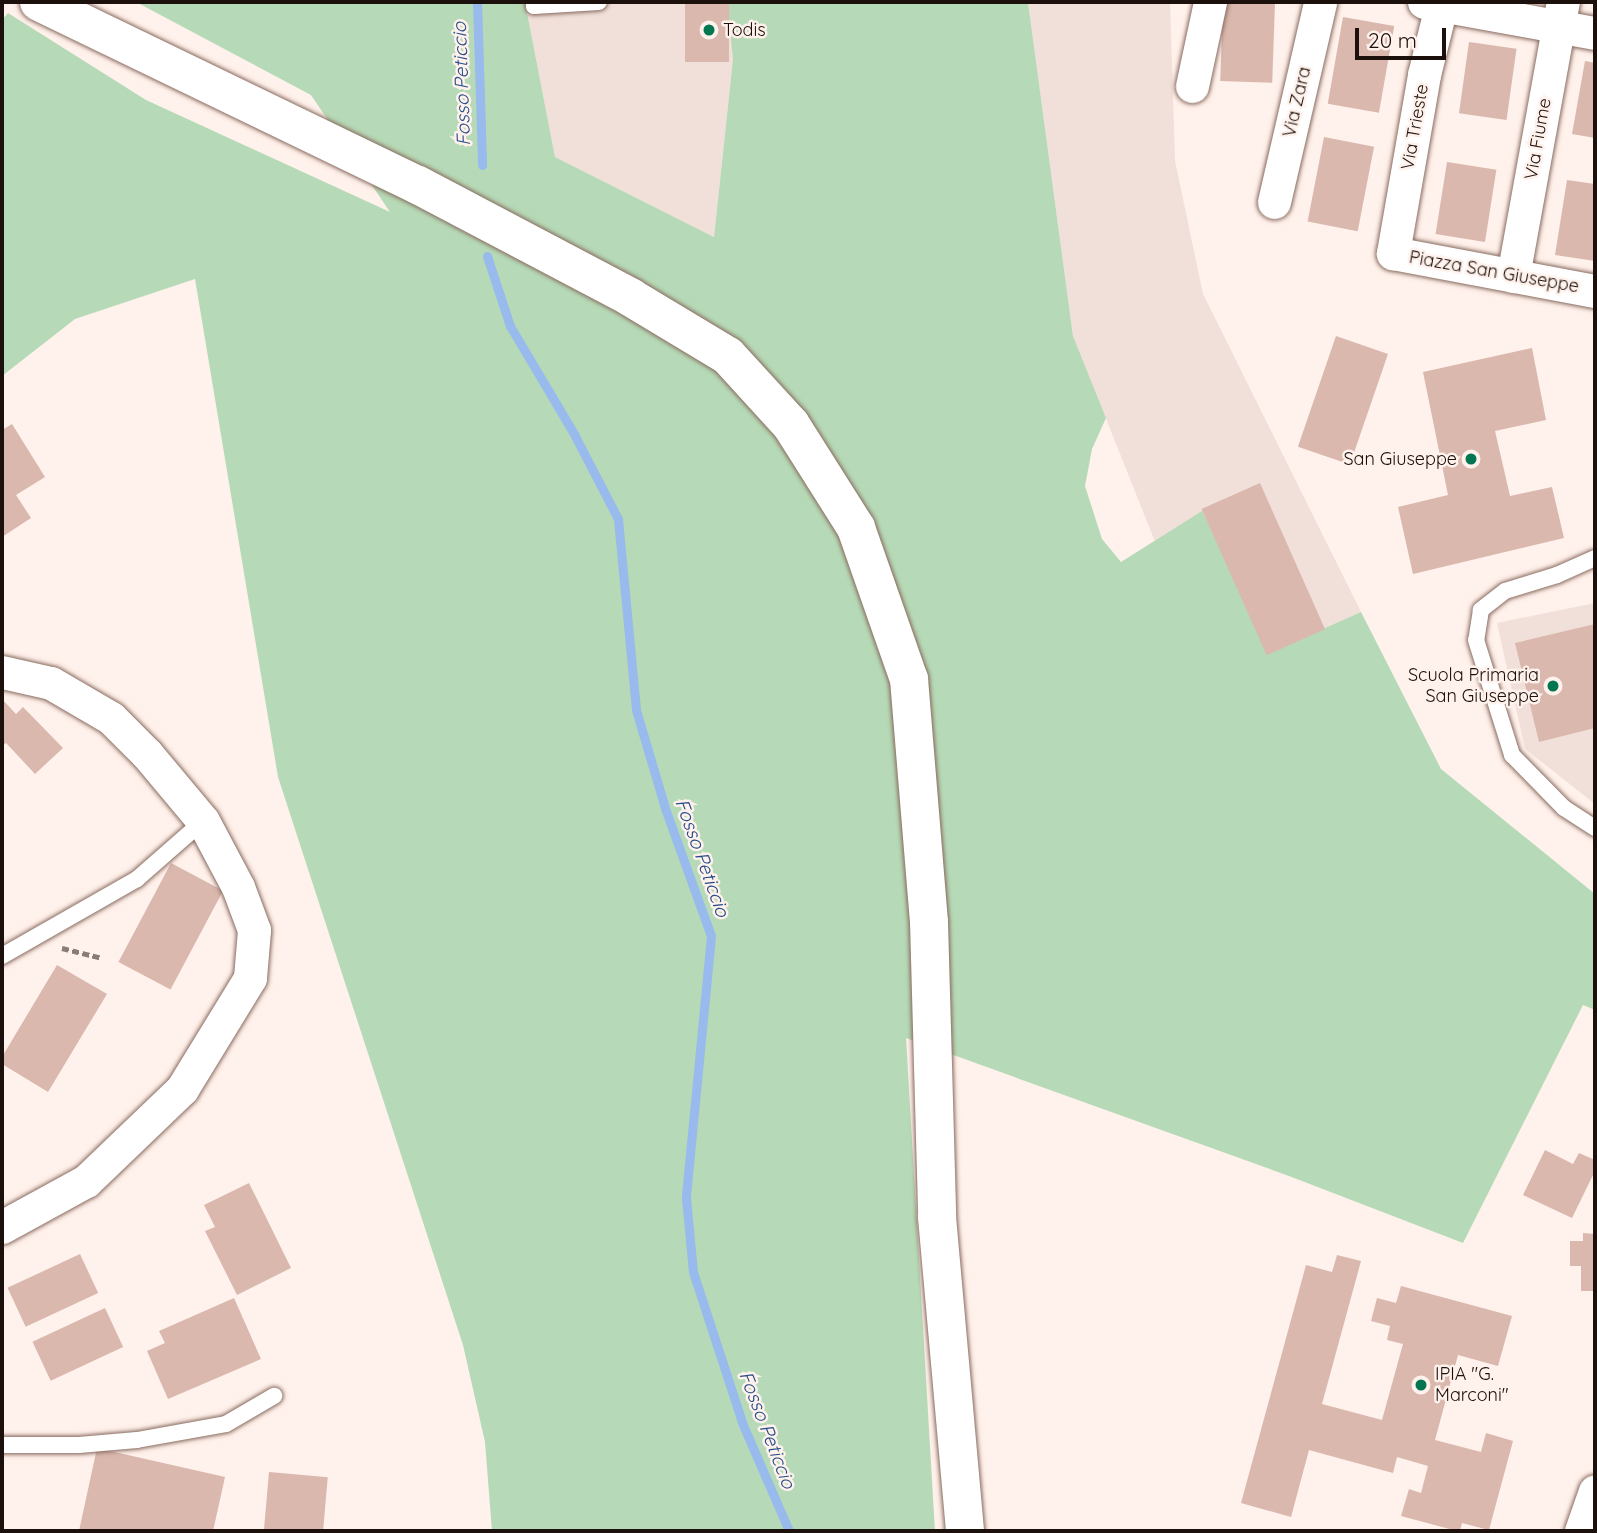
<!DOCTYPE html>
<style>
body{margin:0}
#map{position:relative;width:1597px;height:1533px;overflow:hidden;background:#fff1eb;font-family:Quicksand,sans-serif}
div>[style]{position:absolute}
.built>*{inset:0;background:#f1e0d9}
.green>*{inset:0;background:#b6dab7}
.stream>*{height:9px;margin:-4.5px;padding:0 4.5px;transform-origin:4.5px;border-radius:4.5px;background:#98baed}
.building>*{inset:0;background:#dab8ae;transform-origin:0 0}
.path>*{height:4.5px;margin-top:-2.25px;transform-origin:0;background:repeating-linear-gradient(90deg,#897c77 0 7px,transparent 0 10.5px)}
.roads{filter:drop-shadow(0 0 2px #896b5f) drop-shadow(0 0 2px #896b5f)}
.lane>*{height:16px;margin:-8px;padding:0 8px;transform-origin:8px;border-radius:8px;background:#fff}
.street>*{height:33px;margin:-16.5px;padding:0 16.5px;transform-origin:16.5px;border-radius:16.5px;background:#fff}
.secondary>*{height:38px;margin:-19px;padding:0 19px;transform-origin:19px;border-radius:19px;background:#fff}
.dots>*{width:19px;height:19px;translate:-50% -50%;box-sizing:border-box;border:4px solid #fff1eb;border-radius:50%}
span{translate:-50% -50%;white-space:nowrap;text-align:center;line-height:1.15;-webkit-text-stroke:5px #fff1eb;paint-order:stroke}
.poi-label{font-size:18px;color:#1b100b}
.left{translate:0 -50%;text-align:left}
.right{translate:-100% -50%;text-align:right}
.street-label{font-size:18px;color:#1b100b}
.water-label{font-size:19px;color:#234d8a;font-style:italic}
.frame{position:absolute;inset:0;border:4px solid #1b100b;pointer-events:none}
.scale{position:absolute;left:1355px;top:28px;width:91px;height:32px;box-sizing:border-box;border:4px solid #1b100b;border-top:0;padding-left:9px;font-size:21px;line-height:24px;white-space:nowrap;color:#1b100b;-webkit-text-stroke:5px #fff1eb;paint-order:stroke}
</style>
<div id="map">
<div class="built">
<i style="clip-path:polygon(525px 2px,729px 2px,733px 59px,714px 237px,555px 157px)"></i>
<i style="clip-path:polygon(1028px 2px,1170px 2px,1175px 161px,1203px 294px,1361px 612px,1271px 652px,1215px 692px,1073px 336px)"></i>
<i style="clip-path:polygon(1595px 603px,1595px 804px,1525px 749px,1497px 623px)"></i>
</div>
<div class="green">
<i style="clip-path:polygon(136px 2px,525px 2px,555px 157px,714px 237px,733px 59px,727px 2px,1028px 2px,1073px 336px,1106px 418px,1092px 449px,1085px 486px,1102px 539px,1121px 562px,1202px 511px,1271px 652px,1361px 612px,1441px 769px,1595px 894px,1595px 1010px,1583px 1005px,1463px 1243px,1289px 1176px,906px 1038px,935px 1531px,492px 1531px,485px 1442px,463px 1345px,278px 777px,195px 279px,75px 319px,2px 376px,2px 20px,8px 13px,146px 100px,390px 212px,311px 95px)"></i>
</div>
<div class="stream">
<i style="left:477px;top:2px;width:163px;rotate:88.2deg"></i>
<i style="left:487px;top:256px;width:74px;rotate:71.8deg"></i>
<i style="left:510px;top:326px;width:126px;rotate:59.3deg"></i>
<i style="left:574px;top:434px;width:96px;rotate:62.6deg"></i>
<i style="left:618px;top:519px;width:192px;rotate:84.6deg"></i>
<i style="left:636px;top:710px;width:105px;rotate:73.5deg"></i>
<i style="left:666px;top:811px;width:133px;rotate:70.2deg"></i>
<i style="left:711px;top:936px;width:263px;rotate:95.5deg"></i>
<i style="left:686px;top:1198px;width:74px;rotate:84.6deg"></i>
<i style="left:693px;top:1272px;width:161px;rotate:71.9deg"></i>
<i style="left:743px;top:1425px;width:116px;rotate:66.5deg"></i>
</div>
<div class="building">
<i style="left:685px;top:2px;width:44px;height:60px"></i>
<i style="left:1223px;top:2px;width:52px;height:79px;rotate:2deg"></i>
<i style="left:1343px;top:17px;width:52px;height:88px;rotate:10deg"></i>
<i style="left:1469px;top:42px;width:48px;height:72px;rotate:8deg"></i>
<i style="clip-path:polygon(1585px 61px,1595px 63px,1595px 138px,1572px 134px)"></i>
<i style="left:1324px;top:137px;width:51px;height:86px;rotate:11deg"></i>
<i style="left:1447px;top:162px;width:50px;height:73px;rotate:9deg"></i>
<i style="clip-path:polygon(1567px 180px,1595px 184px,1595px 261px,1555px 255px)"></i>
<i style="left:1336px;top:336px;width:55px;height:117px;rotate:19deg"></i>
<i style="clip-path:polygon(1532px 348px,1546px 420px,1495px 431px,1510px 496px,1552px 487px,1564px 538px,1413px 574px,1398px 507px,1448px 495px,1423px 372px)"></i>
<i style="clip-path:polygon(12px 424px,45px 477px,16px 495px,31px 518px,2px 537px,2px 430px)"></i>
<i style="left:1260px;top:483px;width:160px;height:64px;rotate:66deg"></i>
<i style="clip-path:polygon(1595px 624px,1595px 728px,1539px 742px,1515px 643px)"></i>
<i style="clip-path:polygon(2px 699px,16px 714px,23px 707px,63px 748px,35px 774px,6px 743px,2px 746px)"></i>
<i style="left:171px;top:863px;width:59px;height:112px;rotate:28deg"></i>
<i style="clip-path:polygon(57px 965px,107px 994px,48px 1092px,2px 1064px,2px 1057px)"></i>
<i style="clip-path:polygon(1545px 1150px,1573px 1164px,1579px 1153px,1595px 1160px,1595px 1171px,1572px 1218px,1523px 1195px)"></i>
<i style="clip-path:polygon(249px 1183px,291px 1268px,237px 1295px,205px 1231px,215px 1227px,204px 1205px)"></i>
<i style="clip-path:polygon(1583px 1233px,1595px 1234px,1595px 1291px,1581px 1291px,1581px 1266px,1570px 1266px,1570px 1241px,1583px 1241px)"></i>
<i style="left:80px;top:1254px;width:43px;height:80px;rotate:65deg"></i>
<i style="clip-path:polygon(1337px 1255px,1361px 1261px,1322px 1404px,1382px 1420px,1403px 1344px,1387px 1340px,1390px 1326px,1371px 1321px,1377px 1298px,1396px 1303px,1401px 1286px,1512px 1316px,1498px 1366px,1458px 1355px,1435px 1440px,1481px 1452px,1486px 1433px,1513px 1441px,1489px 1530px,1462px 1523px,1460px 1531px,1457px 1531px,1401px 1516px,1409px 1489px,1421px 1493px,1428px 1466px,1397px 1457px,1393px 1473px,1309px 1450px,1291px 1517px,1241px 1503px,1306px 1265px,1332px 1272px)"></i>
<i style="clip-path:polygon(234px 1298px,261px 1359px,168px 1399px,147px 1351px,165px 1343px,159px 1331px)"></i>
<i style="left:105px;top:1308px;width:43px;height:80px;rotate:65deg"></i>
<i style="clip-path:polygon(97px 1448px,225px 1477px,213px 1531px,79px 1531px)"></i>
<i style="left:269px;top:1472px;width:59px;height:59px;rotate:5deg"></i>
</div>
<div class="path">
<i style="left:62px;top:948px;width:41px;rotate:14deg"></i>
</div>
<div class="roads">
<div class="lane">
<i style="left:534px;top:2px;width:4px;rotate:90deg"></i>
<i style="left:534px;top:6px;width:65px;rotate:-3.5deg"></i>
<i style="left:1595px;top:558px;width:42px;rotate:155.9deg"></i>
<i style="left:1557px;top:575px;width:54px;rotate:162.9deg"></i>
<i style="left:1505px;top:591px;width:31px;rotate:142deg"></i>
<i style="left:1481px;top:610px;width:30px;rotate:99deg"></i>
<i style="left:1476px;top:640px;width:121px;rotate:72.6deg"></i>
<i style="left:1512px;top:755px;width:74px;rotate:45.5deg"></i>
<i style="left:1564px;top:808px;width:37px;rotate:33deg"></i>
<i style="left:2px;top:956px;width:155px;rotate:-29.7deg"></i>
<i style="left:137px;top:879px;width:88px;rotate:-41.3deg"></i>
<i style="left:2px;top:1445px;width:77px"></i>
<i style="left:79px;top:1445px;width:58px;rotate:-4.9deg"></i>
<i style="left:137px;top:1440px;width:90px;rotate:-10.2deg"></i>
<i style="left:226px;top:1424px;width:56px;rotate:-30.3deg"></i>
</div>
<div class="street">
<i style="left:1424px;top:2px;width:174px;rotate:10.3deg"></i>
<i style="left:1442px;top:2px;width:75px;rotate:103.9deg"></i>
<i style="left:1424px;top:75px;width:181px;rotate:99.9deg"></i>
<i style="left:1393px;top:253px;width:206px;rotate:10.7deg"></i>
<i style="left:1192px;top:86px;width:86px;rotate:-77.9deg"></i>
<i style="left:1274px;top:202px;width:205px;rotate:-77deg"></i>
<i style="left:1513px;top:276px;width:279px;rotate:-79.7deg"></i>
<i style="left:2px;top:672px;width:50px;rotate:12.7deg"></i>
<i style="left:51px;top:683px;width:69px;rotate:30.3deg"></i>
<i style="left:111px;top:718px;width:51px;rotate:45deg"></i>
<i style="left:147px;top:754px;width:87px;rotate:50.1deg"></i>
<i style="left:203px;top:821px;width:75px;rotate:62.1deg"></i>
<i style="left:238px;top:887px;width:46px;rotate:69.6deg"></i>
<i style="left:254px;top:930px;width:48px;rotate:94.8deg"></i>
<i style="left:250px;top:978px;width:130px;rotate:121.5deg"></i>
<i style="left:182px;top:1089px;width:133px;rotate:136.2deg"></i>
<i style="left:86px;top:1181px;width:96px;rotate:151.3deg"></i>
<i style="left:1581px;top:1531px;width:42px;rotate:-70.7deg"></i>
</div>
<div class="secondary">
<i style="left:39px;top:2px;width:421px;rotate:25.8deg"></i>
<i style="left:418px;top:185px;width:240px;rotate:27.8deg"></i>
<i style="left:630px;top:297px;width:114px;rotate:31deg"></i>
<i style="left:728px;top:356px;width:93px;rotate:47.6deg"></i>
<i style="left:791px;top:425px;width:122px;rotate:57.7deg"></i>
<i style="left:856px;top:528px;width:160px;rotate:70.7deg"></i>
<i style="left:909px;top:679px;width:244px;rotate:85.3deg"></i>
<i style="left:929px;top:922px;width:295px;rotate:88.4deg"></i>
<i style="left:937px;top:1217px;width:315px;rotate:84.9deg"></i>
</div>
</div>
<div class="dots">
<i style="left:709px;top:30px;background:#017651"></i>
<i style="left:1471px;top:459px;background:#017651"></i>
<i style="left:1553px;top:686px;background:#017651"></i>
<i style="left:1421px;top:1385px;background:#017651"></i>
</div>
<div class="poi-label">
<span class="left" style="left:723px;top:30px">Todis</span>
<span class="right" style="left:1457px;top:459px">San Giuseppe</span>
<span class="right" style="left:1539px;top:686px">Scuola Primaria<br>San Giuseppe</span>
<span class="left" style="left:1435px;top:1385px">IPIA "G.<br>Marconi"</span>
</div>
<div class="street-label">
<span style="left:1297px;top:102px;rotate:-77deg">Via Zara</span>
<span style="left:1415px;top:127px;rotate:-80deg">Via Trieste</span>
<span style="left:1538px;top:139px;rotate:-80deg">Via Fiume</span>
<span style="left:1494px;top:272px;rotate:10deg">Piazza San Giuseppe</span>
</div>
<div class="water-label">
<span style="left:462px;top:84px;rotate:-92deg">Fosso Peticcio</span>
<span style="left:702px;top:858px;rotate:70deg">Fosso Peticcio</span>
<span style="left:767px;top:1430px;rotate:69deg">Fosso Peticcio</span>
</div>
<div class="frame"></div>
<div class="scale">20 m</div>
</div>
